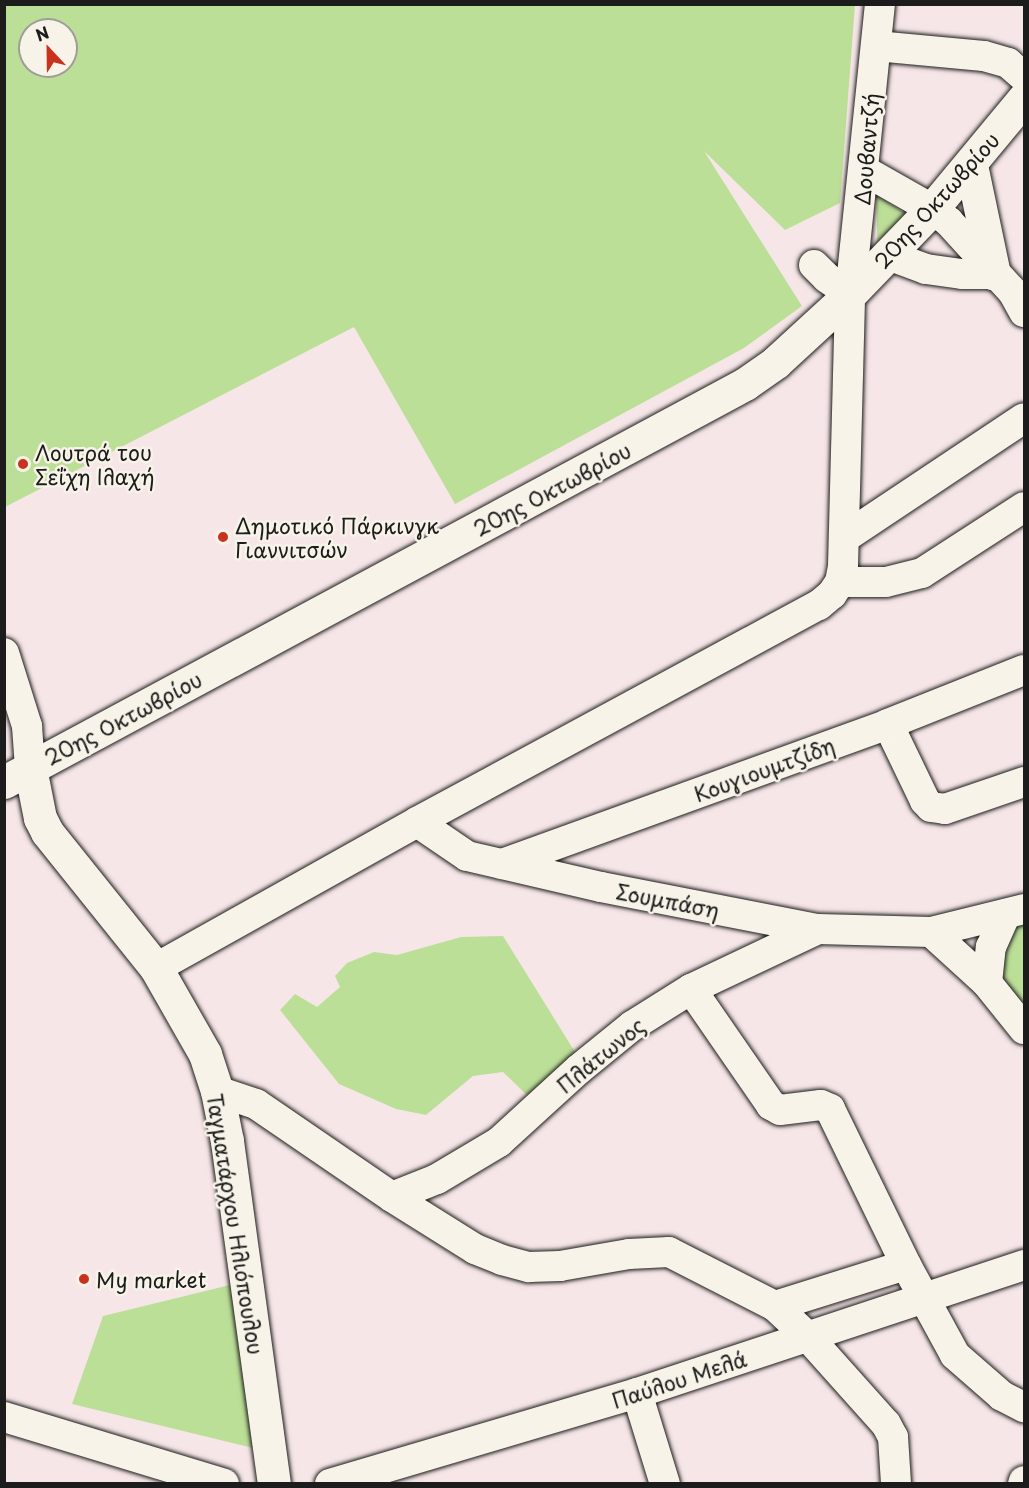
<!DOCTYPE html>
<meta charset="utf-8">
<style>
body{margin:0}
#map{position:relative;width:1029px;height:1488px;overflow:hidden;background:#f7e6e8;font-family:"Playpen Sans",sans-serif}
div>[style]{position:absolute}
.green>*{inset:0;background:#bcdf98}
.roads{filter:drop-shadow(0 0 2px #1c1c1c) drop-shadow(0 0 2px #1c1c1c)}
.minor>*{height:30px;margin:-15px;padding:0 15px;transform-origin:15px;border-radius:15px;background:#f7f3e8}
.major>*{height:33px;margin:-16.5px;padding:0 16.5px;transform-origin:16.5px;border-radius:16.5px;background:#f7f3e8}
.dots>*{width:16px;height:16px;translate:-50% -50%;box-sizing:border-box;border:3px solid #f7f3e8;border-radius:50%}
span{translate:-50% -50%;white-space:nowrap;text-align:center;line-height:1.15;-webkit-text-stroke:5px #f7f3e8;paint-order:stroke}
.street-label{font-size:21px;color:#1c1c1c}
.poi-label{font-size:21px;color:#1c1c1c}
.left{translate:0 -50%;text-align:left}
.frame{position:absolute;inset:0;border:6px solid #1c1c1c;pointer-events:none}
.north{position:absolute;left:18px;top:18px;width:60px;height:60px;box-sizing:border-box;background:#f7f3e8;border:2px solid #9f9d96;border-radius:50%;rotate:338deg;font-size:16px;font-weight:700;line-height:24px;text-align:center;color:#1c1c1c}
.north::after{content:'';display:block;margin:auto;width:21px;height:27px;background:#c8321e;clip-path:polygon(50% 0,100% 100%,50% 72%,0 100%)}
</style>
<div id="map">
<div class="green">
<i style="clip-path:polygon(evenodd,5px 4px,855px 5px,840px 203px,785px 230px,704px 151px,802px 306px,744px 348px,455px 504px,354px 327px,5px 507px,5px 4px,30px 30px,66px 30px,66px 66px,30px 66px,30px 30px)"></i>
<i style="clip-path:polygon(876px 195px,913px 218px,878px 258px)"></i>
<i style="clip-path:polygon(1024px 914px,1024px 1009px,995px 977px,1016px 917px)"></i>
<i style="clip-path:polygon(503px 936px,575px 1052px,534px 1102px,503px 1072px,473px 1076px,426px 1115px,396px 1109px,339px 1084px,280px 1010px,295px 994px,317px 1007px,340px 987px,335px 976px,347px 963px,374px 952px,397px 955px,461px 937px)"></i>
<i style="clip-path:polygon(230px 1285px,257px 1449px,72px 1404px,103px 1316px)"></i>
</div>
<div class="roads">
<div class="minor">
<i style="left:876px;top:46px;width:108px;rotate:5.3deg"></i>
<i style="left:984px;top:56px;width:25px;rotate:16deg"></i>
<i style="left:1008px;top:63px;width:21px;rotate:41deg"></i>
<i style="left:865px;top:171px;width:77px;rotate:29.6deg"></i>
<i style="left:932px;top:209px;width:21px;rotate:37deg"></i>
<i style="left:949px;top:222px;width:95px;rotate:47.6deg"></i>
<i style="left:1013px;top:292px;width:23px;rotate:61deg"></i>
<i style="left:888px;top:255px;width:40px;rotate:20.2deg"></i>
<i style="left:926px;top:269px;width:36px;rotate:8deg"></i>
<i style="left:962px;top:274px;width:32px"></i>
<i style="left:814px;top:265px;width:18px;rotate:45deg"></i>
<i style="left:827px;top:278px;width:28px;rotate:35deg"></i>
<i style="left:844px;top:538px;width:216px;rotate:-33.7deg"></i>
<i style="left:840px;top:582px;width:46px"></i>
<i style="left:886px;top:582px;width:37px;rotate:-14deg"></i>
<i style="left:922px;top:573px;width:121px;rotate:-32.9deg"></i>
<i style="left:4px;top:653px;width:77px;rotate:72.5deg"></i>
<i style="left:27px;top:726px;width:42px;rotate:85.9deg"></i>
<i style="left:888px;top:724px;width:85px;rotate:64.3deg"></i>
<i style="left:925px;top:801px;width:8px;rotate:45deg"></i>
<i style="left:931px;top:807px;width:14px;rotate:8deg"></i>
<i style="left:945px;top:809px;width:83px;rotate:-18.9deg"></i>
<i style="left:417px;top:822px;width:60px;rotate:34.2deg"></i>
<i style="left:467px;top:856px;width:138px;rotate:13deg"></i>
<i style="left:601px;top:887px;width:221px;rotate:11deg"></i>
<i style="left:818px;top:929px;width:113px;rotate:1.5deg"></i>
<i style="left:931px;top:932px;width:96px;rotate:-13.9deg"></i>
<i style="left:502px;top:864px;width:411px;rotate:-19.9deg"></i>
<i style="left:888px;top:724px;width:146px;rotate:-21.7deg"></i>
<i style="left:931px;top:932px;width:76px;rotate:42.3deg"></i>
<i style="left:987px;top:983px;width:59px;rotate:51.2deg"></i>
<i style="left:156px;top:968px;width:299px;rotate:-29.2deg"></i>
<i style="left:417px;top:822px;width:457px;rotate:-28.4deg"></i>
<i style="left:819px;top:605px;width:17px;rotate:-40deg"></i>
<i style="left:832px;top:594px;width:14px;rotate:-56deg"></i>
<i style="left:840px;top:582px;width:16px;rotate:-79deg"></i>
<i style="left:843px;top:566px;width:272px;rotate:-88.5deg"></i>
<i style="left:850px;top:294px;width:292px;rotate:-84.1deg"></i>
<i style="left:987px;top:983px;width:36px;rotate:-84deg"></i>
<i style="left:991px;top:947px;width:36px;rotate:-66deg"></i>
<i style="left:691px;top:989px;width:141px;rotate:55.4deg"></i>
<i style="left:771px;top:1105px;width:10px;rotate:29deg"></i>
<i style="left:780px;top:1110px;width:41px;rotate:-7deg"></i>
<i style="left:821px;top:1105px;width:10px;rotate:24deg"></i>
<i style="left:830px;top:1109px;width:174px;rotate:64deg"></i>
<i style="left:906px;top:1265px;width:102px;rotate:61.4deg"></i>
<i style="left:955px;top:1355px;width:62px;rotate:41.1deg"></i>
<i style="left:1002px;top:1396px;width:25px;rotate:27deg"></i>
<i style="left:217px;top:1091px;width:41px;rotate:18.4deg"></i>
<i style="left:256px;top:1104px;width:165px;rotate:34.4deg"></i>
<i style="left:392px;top:1197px;width:98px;rotate:32.1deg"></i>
<i style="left:475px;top:1249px;width:29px;rotate:22deg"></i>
<i style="left:502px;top:1260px;width:28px;rotate:15deg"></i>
<i style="left:529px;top:1267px;width:31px;rotate:-2deg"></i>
<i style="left:560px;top:1266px;width:70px;rotate:-9.9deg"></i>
<i style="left:629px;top:1254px;width:40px;rotate:-2.9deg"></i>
<i style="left:669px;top:1252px;width:119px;rotate:27deg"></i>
<i style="left:775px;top:1306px;width:47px;rotate:43.3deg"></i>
<i style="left:809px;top:1338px;width:115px;rotate:48.2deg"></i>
<i style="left:886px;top:1424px;width:15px;rotate:62deg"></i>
<i style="left:893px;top:1437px;width:47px;rotate:86.3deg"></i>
<i style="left:392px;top:1197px;width:48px;rotate:-21.8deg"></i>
<i style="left:437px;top:1179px;width:72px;rotate:-30.8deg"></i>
<i style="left:499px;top:1142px;width:108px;rotate:-42.4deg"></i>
<i style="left:579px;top:1069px;width:68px;rotate:-39.1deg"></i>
<i style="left:632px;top:1026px;width:70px;rotate:-32.1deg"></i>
<i style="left:691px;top:989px;width:140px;rotate:-25.3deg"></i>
<i style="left:775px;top:1306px;width:137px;rotate:-17.4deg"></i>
<i style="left:637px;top:1393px;width:95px;rotate:72.9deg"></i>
<i style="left:4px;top:1417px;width:230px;rotate:16.9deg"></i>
<i style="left:330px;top:1484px;width:320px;rotate:-16.5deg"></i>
<i style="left:637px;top:1393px;width:408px;rotate:-18.3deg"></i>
<i style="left:1023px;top:1484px;width:3px;rotate:-72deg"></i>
</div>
<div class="major">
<i style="left:971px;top:165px;width:111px;rotate:78.1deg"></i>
<i style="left:30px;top:768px;width:51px;rotate:78.7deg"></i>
<i style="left:40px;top:818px;width:16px;rotate:63deg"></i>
<i style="left:47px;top:832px;width:174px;rotate:51.3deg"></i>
<i style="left:156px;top:968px;width:99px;rotate:60.3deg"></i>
<i style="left:205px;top:1054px;width:39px;rotate:72deg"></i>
<i style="left:217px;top:1091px;width:51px;rotate:78.7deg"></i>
<i style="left:227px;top:1141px;width:346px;rotate:82.2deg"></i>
<i style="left:4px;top:782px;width:841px;rotate:-28.24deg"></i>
<i style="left:745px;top:384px;width:38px;rotate:-35deg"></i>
<i style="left:776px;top:362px;width:100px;rotate:-42.6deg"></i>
<i style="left:850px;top:294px;width:118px;rotate:-46deg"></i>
<i style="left:932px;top:209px;width:144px;rotate:-50.3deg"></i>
</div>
</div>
<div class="dots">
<i style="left:23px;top:464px;background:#c8321e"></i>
<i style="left:223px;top:537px;background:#c8321e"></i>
<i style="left:84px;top:1279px;background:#c8321e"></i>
</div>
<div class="street-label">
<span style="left:866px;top:149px;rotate:-85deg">Δουβαντζή</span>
<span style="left:936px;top:200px;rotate:-48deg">20ης Οκτωβρίου</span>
<span style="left:552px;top:489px;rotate:-28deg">20ης Οκτωβρίου</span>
<span style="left:123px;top:718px;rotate:-28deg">20ης Οκτωβρίου</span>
<span style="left:764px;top:769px;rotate:-20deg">Κουγιουμτζίδη</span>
<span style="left:668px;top:900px;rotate:11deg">Σουμπάση</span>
<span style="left:600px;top:1055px;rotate:-39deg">Πλάτωνος</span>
<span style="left:236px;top:1224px;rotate:81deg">Ταγματάρχου Ηλιόπουλου</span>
<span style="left:679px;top:1379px;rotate:-18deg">Παύλου Μελά</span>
</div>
<div class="poi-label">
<span class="left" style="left:35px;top:464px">Λουτρά του<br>Σεΐχη Ιλαχή</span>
<span class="left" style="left:235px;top:537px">Δημοτικό Πάρκινγκ<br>Γιαννιτσών</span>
<span class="left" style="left:96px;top:1279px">My market</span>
</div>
<div class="frame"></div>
<div class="north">N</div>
</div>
